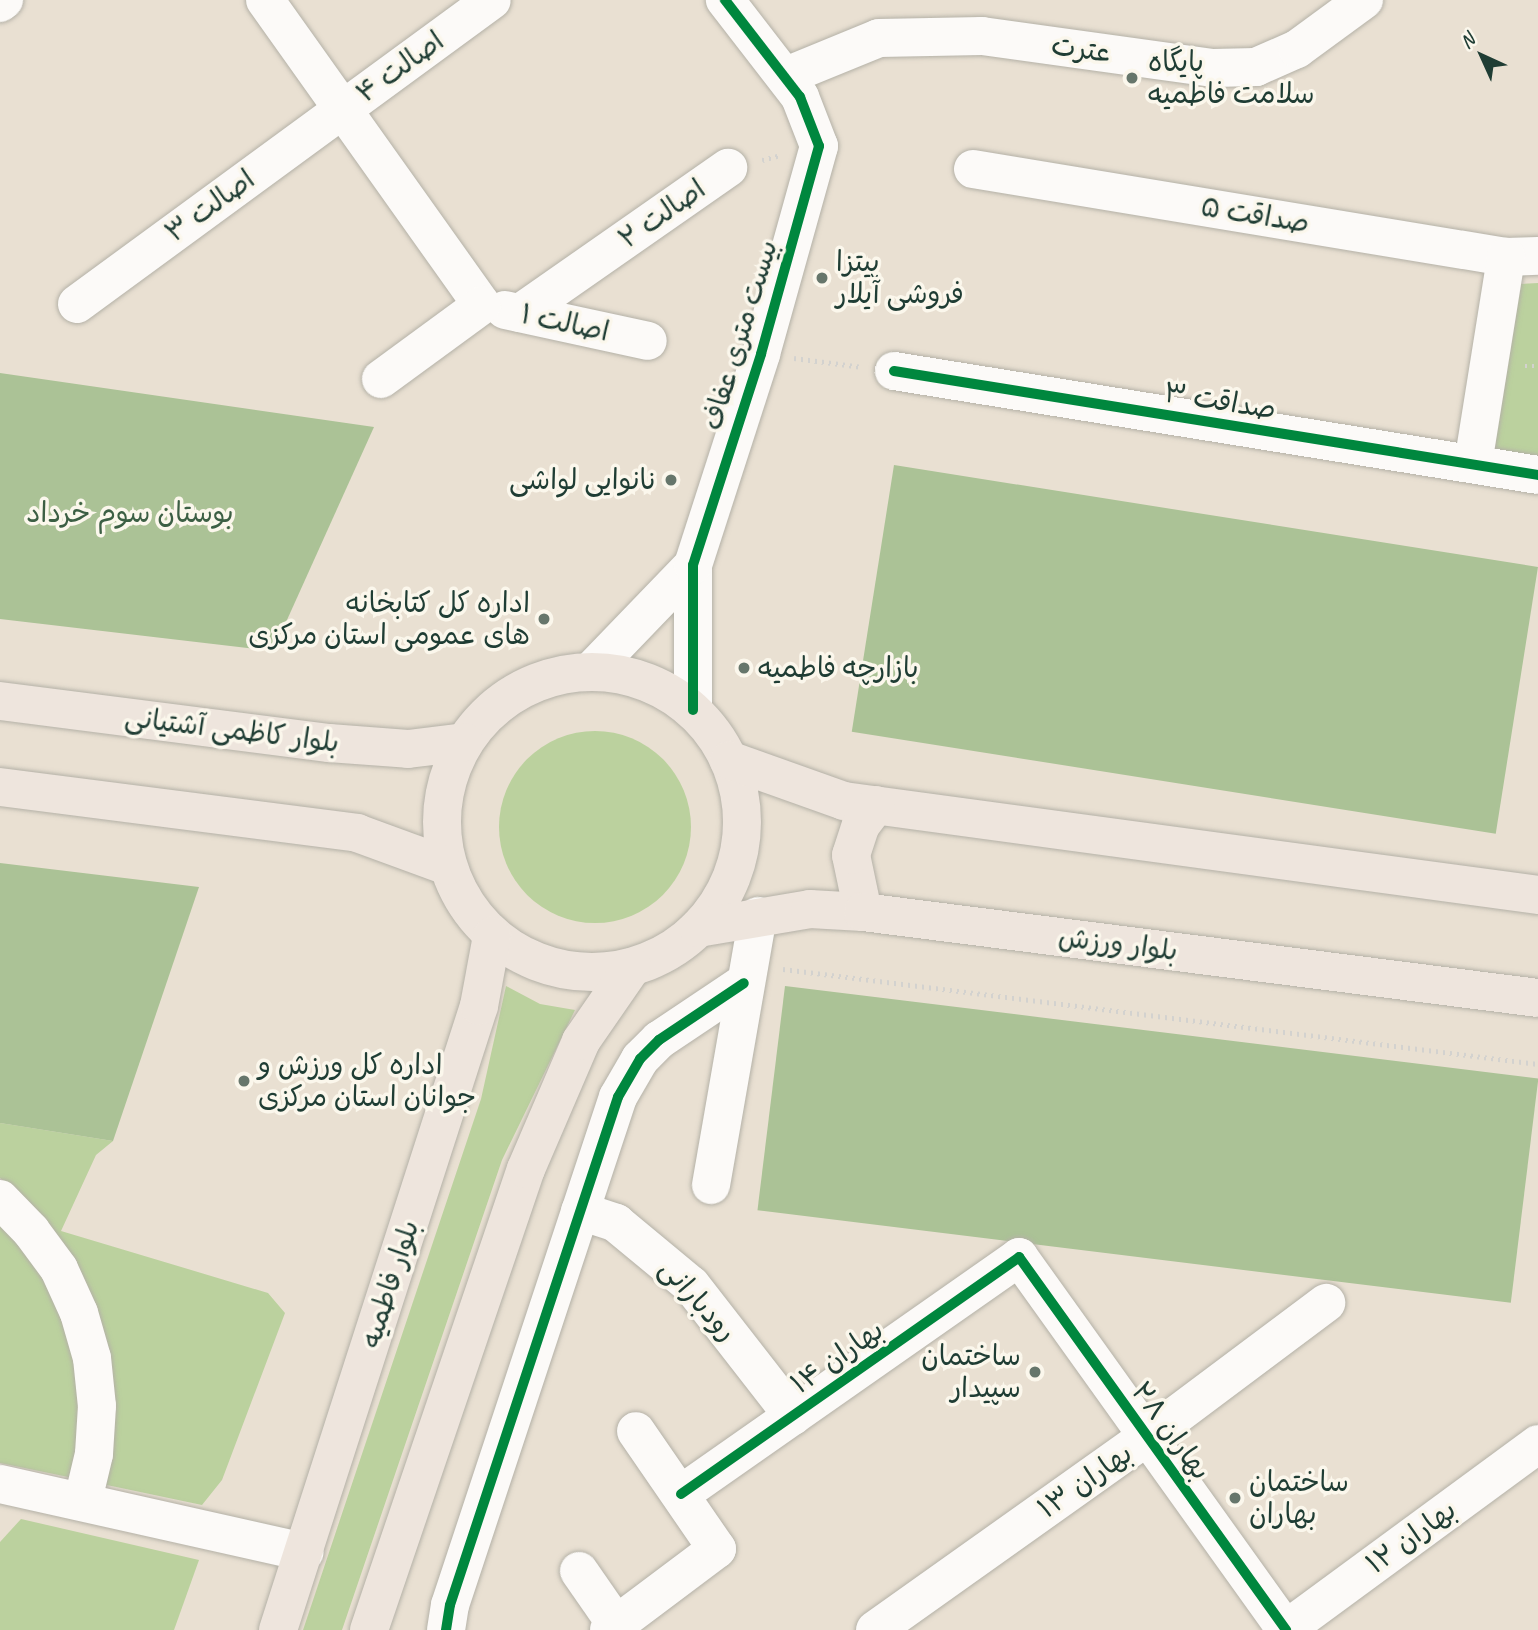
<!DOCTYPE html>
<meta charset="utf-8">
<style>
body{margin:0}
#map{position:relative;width:1538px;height:1630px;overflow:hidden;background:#e9e0d2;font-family:Caveat,"Playpen Sans Arabic",sans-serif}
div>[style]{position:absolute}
.green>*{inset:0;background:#bbd19e}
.round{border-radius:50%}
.forest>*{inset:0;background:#abc296;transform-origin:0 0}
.path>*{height:4.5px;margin-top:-2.25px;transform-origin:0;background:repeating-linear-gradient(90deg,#d3d2cf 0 2px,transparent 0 7px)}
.roads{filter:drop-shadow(0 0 2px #b4b1a7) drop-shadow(0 0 2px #b4b1a7)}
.minor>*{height:38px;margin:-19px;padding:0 19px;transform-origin:19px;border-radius:19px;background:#fcfaf8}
.major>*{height:38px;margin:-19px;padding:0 19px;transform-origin:19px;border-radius:19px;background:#eee5dd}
.major>.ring{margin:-19px;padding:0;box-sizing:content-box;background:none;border:38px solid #eee5dd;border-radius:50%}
.cycleway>*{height:10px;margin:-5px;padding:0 5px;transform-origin:5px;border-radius:5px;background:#00873e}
.dots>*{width:19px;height:19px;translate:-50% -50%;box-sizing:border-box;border:4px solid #fbf7ec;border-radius:50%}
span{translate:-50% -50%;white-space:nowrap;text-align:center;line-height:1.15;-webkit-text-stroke:7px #fbf7ec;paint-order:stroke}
.street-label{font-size:28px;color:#1f3d34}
.poi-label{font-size:28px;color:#1f3d34}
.left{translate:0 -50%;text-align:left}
.right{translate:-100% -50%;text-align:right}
.park-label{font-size:28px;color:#3c5f44}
.north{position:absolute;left:1447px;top:21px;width:70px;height:70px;-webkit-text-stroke:5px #fbf7ec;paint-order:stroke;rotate:315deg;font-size:19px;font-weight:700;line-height:28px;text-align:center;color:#1f3d34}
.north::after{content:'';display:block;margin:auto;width:24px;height:32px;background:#1f3d34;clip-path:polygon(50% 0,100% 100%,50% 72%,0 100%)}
</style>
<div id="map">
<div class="green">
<i style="clip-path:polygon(1538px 283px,1538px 457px,1491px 449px,1519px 284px)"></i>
<i class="round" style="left:499px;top:731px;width:192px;height:192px"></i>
<i style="clip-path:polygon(506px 986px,540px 1004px,575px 1010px,502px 1160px,342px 1630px,303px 1630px,481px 1099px)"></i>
<i style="clip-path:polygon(0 1123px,113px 1141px,96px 1155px,61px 1231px,268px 1293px,285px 1313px,222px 1480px,202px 1505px,102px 1484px,111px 1436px,11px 1187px,0 1178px)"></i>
<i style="clip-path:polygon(0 1219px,49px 1278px,82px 1375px,73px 1478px,0 1463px)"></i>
<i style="clip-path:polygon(21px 1519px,199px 1560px,174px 1630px,0 1630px,0 1542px)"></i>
</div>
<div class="forest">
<i style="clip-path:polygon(0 373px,374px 427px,273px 651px,0 619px)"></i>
<i style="left:894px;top:465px;width:652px;height:270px;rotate:9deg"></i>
<i style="clip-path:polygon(0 863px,199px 887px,113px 1141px,0 1123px)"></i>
<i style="left:785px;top:986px;width:759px;height:226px;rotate:7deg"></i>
</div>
<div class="path">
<i style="left:762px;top:160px;width:20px;rotate:-15deg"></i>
<i style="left:794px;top:358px;width:69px;rotate:7.5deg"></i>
<i style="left:1525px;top:366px;width:13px"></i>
<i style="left:783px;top:969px;width:761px;rotate:7.17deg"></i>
</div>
<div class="roads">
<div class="minor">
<i style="left:265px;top:0;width:374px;rotate:54.6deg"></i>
<i style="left:0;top:3px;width:5px;rotate:-37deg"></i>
<i style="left:786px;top:76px;width:100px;rotate:-22.2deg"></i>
<i style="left:879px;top:38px;width:103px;rotate:-1.1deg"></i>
<i style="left:982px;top:36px;width:233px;rotate:7.9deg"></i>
<i style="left:1213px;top:68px;width:43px;rotate:-1.3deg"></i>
<i style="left:1256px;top:67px;width:45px;rotate:-23.7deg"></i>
<i style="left:1297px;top:49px;width:83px;rotate:-36.2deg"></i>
<i style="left:973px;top:169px;width:540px;rotate:9.38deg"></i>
<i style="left:1506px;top:257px;width:32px;rotate:-2deg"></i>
<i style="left:77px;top:304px;width:514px;rotate:-36.22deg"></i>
<i style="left:505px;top:310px;width:146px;rotate:12.2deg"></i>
<i style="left:520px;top:313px;width:254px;rotate:-34.9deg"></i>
<i style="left:894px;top:371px;width:652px;rotate:9.17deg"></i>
<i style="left:381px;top:379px;width:125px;rotate:-36.2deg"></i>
<i style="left:1473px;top:464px;width:210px;rotate:-80.9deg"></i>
<i style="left:591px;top:671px;width:147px;rotate:-46.1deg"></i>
<i style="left:693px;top:710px;width:145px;rotate:-90deg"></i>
<i style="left:693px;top:565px;width:222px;rotate:-72.1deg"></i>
<i style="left:761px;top:354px;width:216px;rotate:-74.4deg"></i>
<i style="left:819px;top:146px;width:53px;rotate:-111.2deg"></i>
<i style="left:800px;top:97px;width:123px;rotate:-127.7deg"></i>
<i style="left:711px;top:1185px;width:273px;rotate:-80.1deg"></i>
<i style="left:0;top:1199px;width:45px;rotate:45.9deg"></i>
<i style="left:31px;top:1231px;width:47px;rotate:53.6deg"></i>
<i style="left:59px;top:1269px;width:48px;rotate:65.6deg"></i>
<i style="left:79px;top:1313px;width:47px;rotate:73.9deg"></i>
<i style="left:92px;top:1358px;width:48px;rotate:84.1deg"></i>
<i style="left:97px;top:1406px;width:48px;rotate:93.6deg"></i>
<i style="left:94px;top:1454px;width:47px;rotate:103.4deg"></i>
<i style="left:580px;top:1211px;width:38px;rotate:18deg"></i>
<i style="left:616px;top:1223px;width:97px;rotate:39.6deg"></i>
<i style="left:691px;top:1285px;width:166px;rotate:52.1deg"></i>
<i style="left:0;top:1484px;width:312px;rotate:12.6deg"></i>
<i style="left:681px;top:1494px;width:413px;rotate:-35deg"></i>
<i style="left:1019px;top:1257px;width:459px;rotate:54.4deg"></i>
<i style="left:579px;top:1571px;width:72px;rotate:55.2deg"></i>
<i style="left:446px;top:1630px;width:25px;rotate:-81deg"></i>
<i style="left:450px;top:1605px;width:535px;rotate:-71.7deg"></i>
<i style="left:618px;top:1097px;width:44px;rotate:-59.9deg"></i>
<i style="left:640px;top:1059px;width:27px;rotate:-45deg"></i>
<i style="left:659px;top:1040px;width:102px;rotate:-33.8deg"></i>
<i style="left:609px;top:1630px;width:135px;rotate:-36.9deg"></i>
<i style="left:717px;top:1549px;width:143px;rotate:-124.5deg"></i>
<i style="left:875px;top:1630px;width:334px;rotate:-35.4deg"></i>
<i style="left:1147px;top:1437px;width:224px;rotate:-36.8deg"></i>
<i style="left:1285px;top:1630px;width:314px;rotate:-36.3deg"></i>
</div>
<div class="major">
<i class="ring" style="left:442px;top:672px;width:262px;height:262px"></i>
<i style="left:0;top:701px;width:332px;rotate:7.3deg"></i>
<i style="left:329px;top:743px;width:79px;rotate:4.3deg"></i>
<i style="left:408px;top:749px;width:57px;rotate:-7deg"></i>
<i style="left:729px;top:760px;width:122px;rotate:19.6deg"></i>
<i style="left:844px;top:801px;width:700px;rotate:7.71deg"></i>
<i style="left:0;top:787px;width:360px;rotate:7.3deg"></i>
<i style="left:357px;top:833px;width:96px;rotate:20.1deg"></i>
<i style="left:863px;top:912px;width:58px;rotate:-101.9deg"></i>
<i style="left:851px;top:855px;width:32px;rotate:-72deg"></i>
<i style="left:861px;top:825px;width:25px;rotate:-53deg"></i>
<i style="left:698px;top:928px;width:114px;rotate:-9.6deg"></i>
<i style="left:810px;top:909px;width:53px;rotate:3.2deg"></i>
<i style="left:863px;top:912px;width:680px;rotate:7.26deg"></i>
<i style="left:278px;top:1630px;width:656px;rotate:-72.15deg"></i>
<i style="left:479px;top:1006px;width:71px;rotate:-79.5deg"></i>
<i style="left:369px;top:1630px;width:487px;rotate:-71.2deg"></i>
<i style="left:526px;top:1169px;width:139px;rotate:-66.7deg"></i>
<i style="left:581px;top:1041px;width:90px;rotate:-55.4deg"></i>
</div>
</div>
<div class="cycleway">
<i style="left:894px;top:371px;width:652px;rotate:9.17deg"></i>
<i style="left:693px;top:710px;width:145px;rotate:-90deg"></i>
<i style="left:693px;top:565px;width:222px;rotate:-72.1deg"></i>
<i style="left:761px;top:354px;width:216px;rotate:-74.4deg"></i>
<i style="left:819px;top:146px;width:53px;rotate:-111.2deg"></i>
<i style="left:800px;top:97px;width:123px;rotate:-127.7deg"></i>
<i style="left:681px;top:1494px;width:413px;rotate:-35deg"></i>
<i style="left:1019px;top:1257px;width:459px;rotate:54.4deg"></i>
<i style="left:446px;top:1630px;width:25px;rotate:-81deg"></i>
<i style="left:450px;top:1605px;width:535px;rotate:-71.7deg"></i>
<i style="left:618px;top:1097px;width:44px;rotate:-59.9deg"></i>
<i style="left:640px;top:1059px;width:27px;rotate:-45deg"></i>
<i style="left:659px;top:1040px;width:102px;rotate:-33.8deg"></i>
</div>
<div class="dots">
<i style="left:1132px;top:78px;background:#66766b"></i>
<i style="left:822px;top:278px;background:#66766b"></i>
<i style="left:671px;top:480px;background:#66766b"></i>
<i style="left:544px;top:619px;background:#66766b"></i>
<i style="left:744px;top:668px;background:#66766b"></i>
<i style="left:244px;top:1081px;background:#66766b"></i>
<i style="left:1035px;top:1372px;background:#66766b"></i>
<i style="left:1235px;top:1498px;background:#66766b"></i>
</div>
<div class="street-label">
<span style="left:1081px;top:49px;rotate:8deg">عترت</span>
<span style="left:400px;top:67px;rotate:-36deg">اصالت ۴</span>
<span style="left:210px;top:206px;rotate:-36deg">اصالت ۳</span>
<span style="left:662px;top:214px;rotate:-35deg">اصالت ۲</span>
<span style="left:1255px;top:215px;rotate:9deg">صداقت ۵</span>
<span style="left:565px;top:323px;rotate:12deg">اصالت ۱</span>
<span style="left:740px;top:335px;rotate:-73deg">بیست متری عفاف</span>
<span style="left:1220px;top:401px;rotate:9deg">صداقت ۳</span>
<span style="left:232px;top:730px;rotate:7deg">بلوار کاظمی آشتیانی</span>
<span style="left:1118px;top:944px;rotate:7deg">بلوار ورزش</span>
<span style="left:390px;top:1284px;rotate:-72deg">بلوار فاطمیه</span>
<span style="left:698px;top:1300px;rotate:48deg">رودبارانی</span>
<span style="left:837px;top:1357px;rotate:-35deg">بهاران ۱۴</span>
<span style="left:1171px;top:1431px;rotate:54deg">بهاران ۲۸</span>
<span style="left:1085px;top:1481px;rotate:-35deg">بهاران ۱۳</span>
<span style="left:1411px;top:1537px;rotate:-36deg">بهاران ۱۲</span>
</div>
<div class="poi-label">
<span class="left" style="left:1148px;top:78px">پایگاه<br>سلامت فاطمیه</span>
<span class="left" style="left:836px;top:278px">پیتزا<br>فروشی آیلار</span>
<span class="right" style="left:657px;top:480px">نانوایی لواشی</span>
<span class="right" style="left:530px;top:619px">اداره کل کتابخانه<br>های عمومی استان مرکزی</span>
<span class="left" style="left:758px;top:668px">بازارچه فاطمیه</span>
<span class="left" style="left:258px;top:1081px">اداره کل ورزش و<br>جوانان استان مرکزی</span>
<span class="right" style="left:1021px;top:1372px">ساختمان<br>سپیدار</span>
<span class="left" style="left:1249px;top:1498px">ساختمان<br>بهاران</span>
</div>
<div class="park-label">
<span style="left:130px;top:513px">بوستان سوم خرداد</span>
</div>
<div class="north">N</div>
</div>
